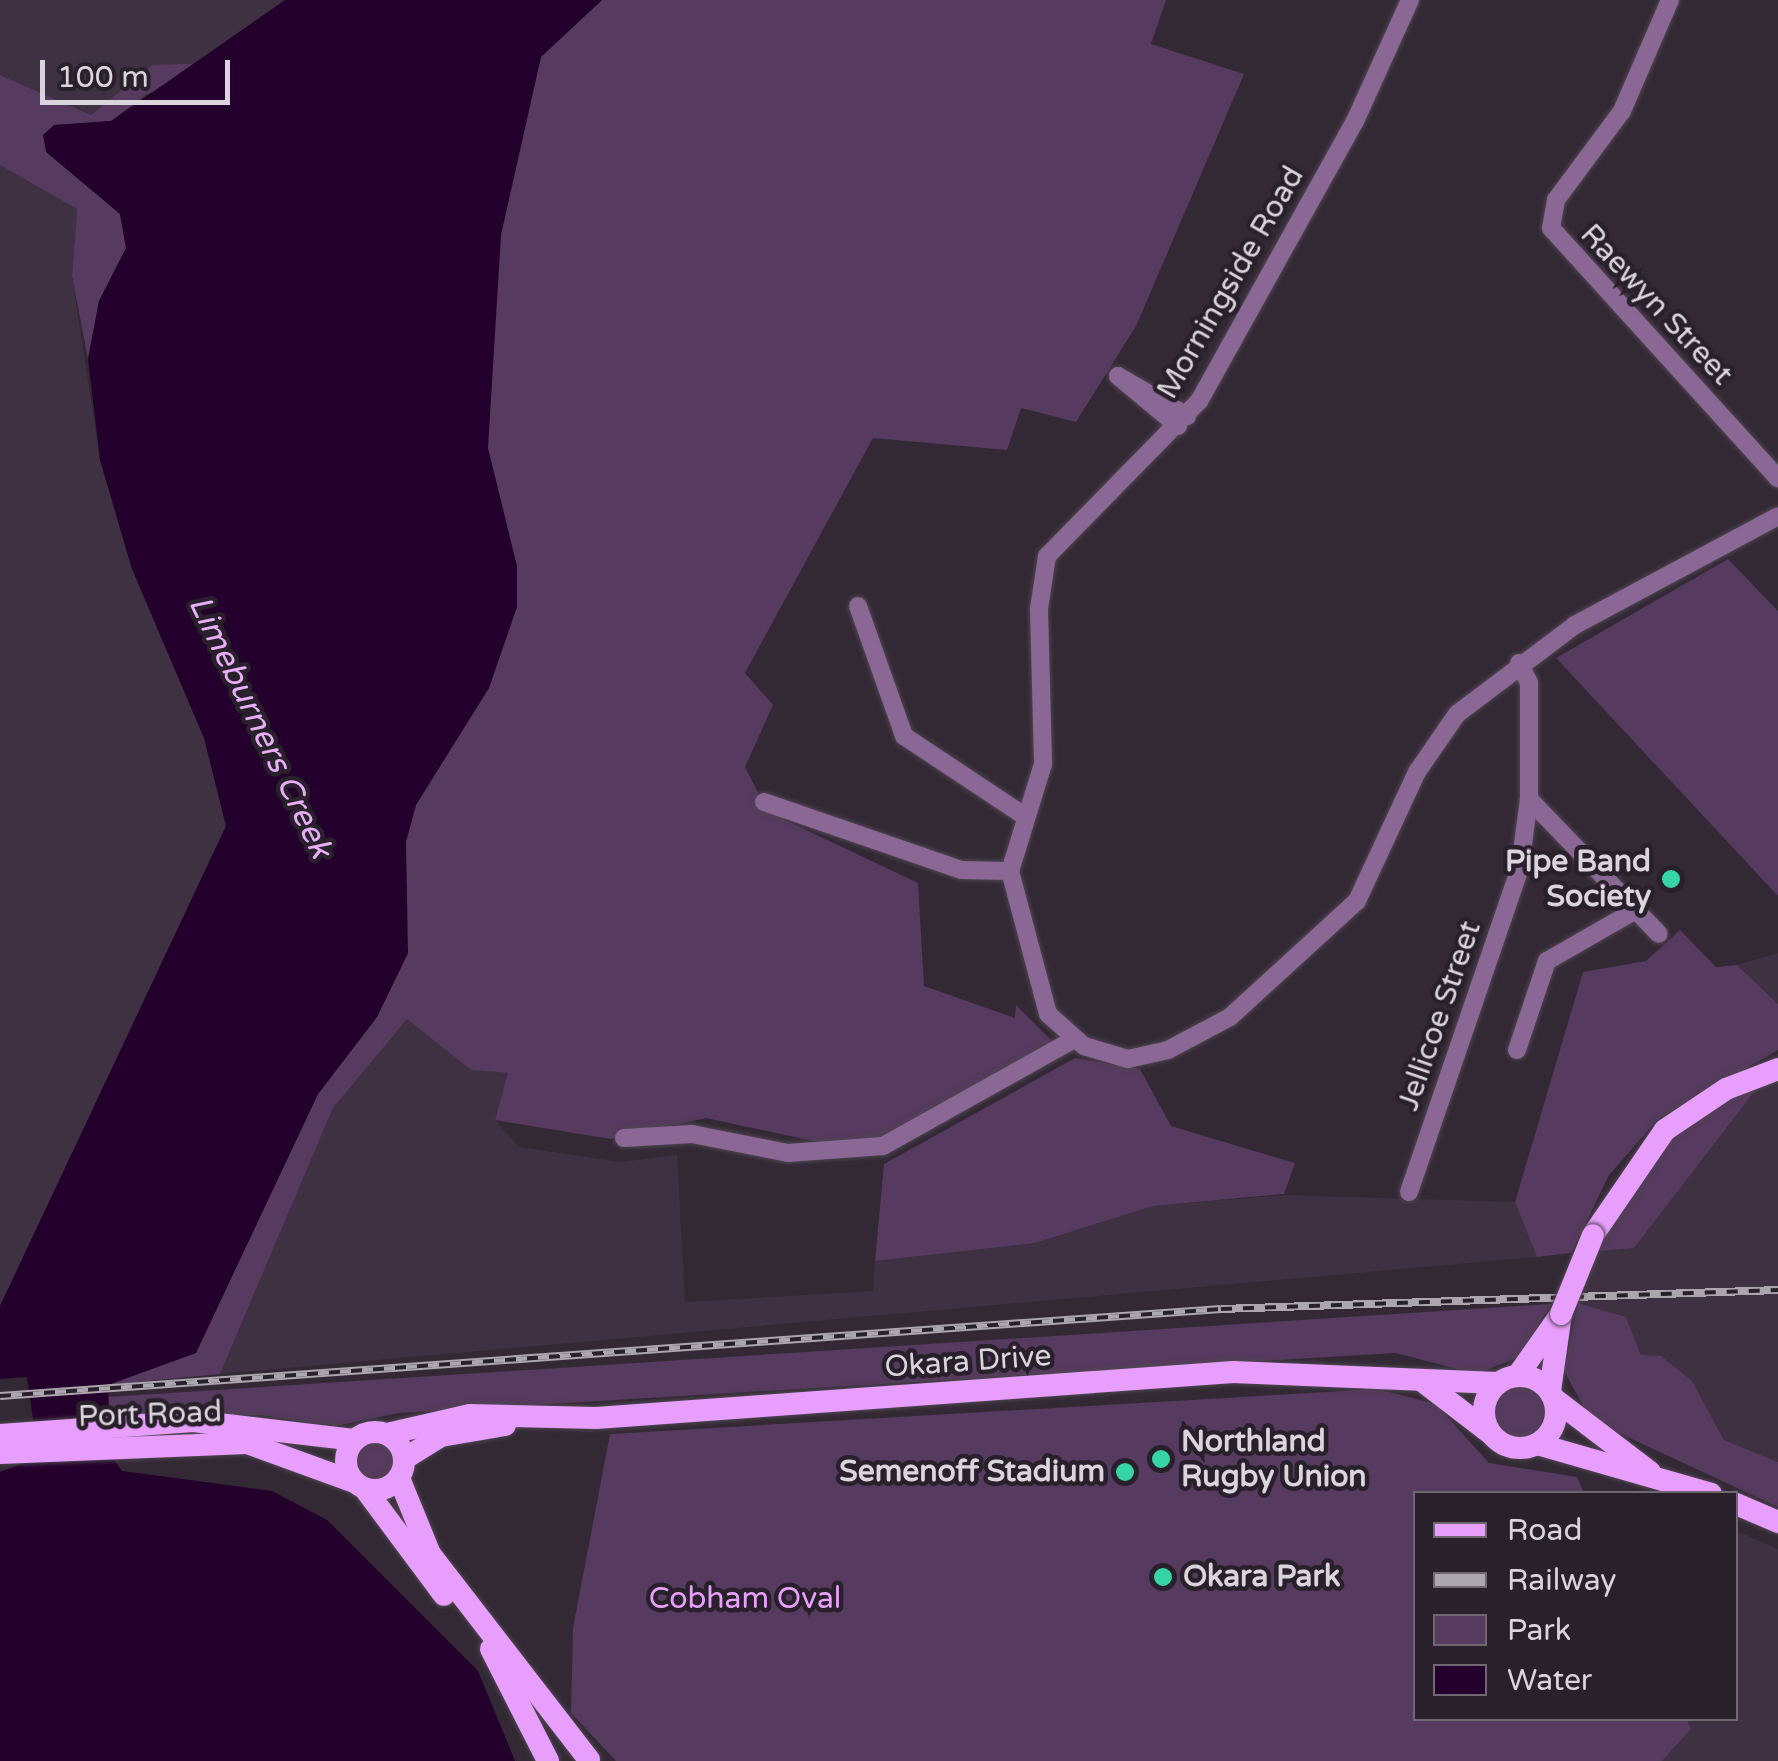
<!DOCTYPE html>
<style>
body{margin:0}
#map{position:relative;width:1778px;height:1761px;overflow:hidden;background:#322934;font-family:"Varela Round",sans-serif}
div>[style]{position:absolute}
.built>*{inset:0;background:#3e3141}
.green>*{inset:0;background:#573a5f}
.round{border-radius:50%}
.water>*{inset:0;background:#24002d}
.roads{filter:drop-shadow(0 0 2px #4d454f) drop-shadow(0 0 2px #4d454f)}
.minor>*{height:18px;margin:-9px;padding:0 9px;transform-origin:9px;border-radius:9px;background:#8a6794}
.major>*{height:22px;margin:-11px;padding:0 11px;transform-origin:11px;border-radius:11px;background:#e89efd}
.major>.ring{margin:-11px;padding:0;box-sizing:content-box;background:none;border:22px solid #e89efd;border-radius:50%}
.rail>*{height:8px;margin-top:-4px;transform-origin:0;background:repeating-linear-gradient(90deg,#28202a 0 11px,#aca6ae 0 22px);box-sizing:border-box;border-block:2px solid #aca6ae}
.bridges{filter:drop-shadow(0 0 2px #4d454f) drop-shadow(0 0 2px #4d454f)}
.major-bridge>*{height:22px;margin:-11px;padding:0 11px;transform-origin:11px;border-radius:11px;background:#e89efd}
.dots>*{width:28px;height:28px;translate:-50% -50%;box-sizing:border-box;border:5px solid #28202a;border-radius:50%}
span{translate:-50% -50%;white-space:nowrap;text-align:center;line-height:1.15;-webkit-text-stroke:9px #28202a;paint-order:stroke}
.street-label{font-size:30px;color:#dad5dc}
.poi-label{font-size:30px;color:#dad5dc;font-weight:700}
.right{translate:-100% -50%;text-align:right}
.left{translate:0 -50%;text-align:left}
.park-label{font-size:30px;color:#eaa1fe}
.water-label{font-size:32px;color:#e8aef8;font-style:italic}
.legend{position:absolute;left:1413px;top:1491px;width:325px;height:230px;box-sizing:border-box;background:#28202a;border:2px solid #6f6871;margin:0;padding:12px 18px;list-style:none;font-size:30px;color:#dad5dc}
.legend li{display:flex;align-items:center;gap:20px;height:50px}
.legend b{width:50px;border:2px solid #6f6871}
.scale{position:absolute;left:40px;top:60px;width:190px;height:45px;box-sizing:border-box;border:5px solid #dad5dc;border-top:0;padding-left:12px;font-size:30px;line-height:35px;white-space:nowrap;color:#dad5dc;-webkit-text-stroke:8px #28202a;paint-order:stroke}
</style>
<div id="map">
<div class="built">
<i style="clip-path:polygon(0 0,285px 0,206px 63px,152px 65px,91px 115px,0 75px)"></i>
<i style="clip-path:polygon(0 165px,77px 209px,72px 276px,100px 460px,132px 569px,204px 738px,226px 826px,0 1306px)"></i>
<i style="clip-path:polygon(1778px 953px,1778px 1004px,1737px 965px)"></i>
<i style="clip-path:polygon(407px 1018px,471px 1070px,509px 1073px,495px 1120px,519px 1147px,620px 1162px,677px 1155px,685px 1302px,873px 1291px,875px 1261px,1035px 1243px,1153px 1206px,1284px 1195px,1515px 1202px,1537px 1257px,220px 1374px,333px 1108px)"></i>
<i style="clip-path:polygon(1778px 1082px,1778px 1462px,1724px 1440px,1692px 1381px,1641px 1355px,1626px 1317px,1578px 1303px,1598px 1251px,1694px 1164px,1757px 1088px)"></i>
<i style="clip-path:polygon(1736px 1531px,1778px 1549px,1778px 1761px,1662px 1761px,1690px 1730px,1686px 1719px,1736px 1718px)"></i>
</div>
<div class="green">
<i style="clip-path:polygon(421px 0,147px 94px,111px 121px,54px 125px,120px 214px,126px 248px,99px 301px,88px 359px,72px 276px,77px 209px,0 165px,0 75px,91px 115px,152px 65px,206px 63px,237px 41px)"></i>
<i style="clip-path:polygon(602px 0,1166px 0,1151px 44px,1244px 74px,1136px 326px,1076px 422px,1021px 408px,1007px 450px,873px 438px,745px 673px,773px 705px,745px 767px,768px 812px,918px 883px,924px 986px,1015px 1018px,1016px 1005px,1056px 1045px,887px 1137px,846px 1148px,706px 1118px,611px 1139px,495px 1120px,508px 1073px,471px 1070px,407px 1019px,333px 1108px,220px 1374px,107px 1385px,196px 1352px,318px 1094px,377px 1017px,408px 953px,258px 315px)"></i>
<i style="clip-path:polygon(1728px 559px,1778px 611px,1778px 896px,1556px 658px)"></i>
<i style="clip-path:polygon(1680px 930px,1716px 967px,1737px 965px,1778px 1004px,1778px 1050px,1658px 1119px,1609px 1175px,1571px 1253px,1537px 1257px,1515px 1202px,1583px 972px,1646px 961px)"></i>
<i style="clip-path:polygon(1075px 1058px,1140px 1069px,1171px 1126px,1295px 1163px,1284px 1194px,1153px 1206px,1035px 1243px,875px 1261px,884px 1164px)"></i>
<i style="clip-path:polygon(1757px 1088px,1634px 1248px,1598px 1251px,1636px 1170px,1695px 1113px)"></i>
<i style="clip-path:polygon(1578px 1303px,1626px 1317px,1641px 1355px,1661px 1356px,1692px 1381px,1724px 1440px,1778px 1462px,1778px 1507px,1591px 1420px,1564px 1371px)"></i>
<i style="clip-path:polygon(1551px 1304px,1519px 1357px,1476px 1374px,1396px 1353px,399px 1413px,335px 1426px,260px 1415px,109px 1415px,108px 1397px)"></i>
<i class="round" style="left:1493px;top:1385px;width:52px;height:52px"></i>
<i style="clip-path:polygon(1377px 1389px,1436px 1404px,1489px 1463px,1577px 1477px,1584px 1493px,1416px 1494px,1416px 1718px,1686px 1718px,1691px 1729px,1662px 1761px,616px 1761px,571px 1713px,573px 1628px,610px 1434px)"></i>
<i class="round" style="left:355px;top:1442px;width:40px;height:40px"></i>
</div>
<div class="water">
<i style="clip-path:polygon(285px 0,602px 0,541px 57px,501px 235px,488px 448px,517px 566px,517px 607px,489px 688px,416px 805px,406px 842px,408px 953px,377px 1017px,318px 1094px,196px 1353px,108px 1385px,111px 1456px,122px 1471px,272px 1491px,327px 1520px,478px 1671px,515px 1761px,0 1761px,0 1472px,24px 1463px,33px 1419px,27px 1377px,0 1379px,0 1306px,226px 826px,204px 738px,132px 569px,100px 460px,88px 359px,99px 301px,126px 248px,120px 214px,46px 152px,43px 135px,54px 125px,111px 121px)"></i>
</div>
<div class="roads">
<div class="minor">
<i style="left:1410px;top:0;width:133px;rotate:114.4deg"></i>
<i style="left:1355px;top:121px;width:321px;rotate:119.1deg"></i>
<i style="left:1199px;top:401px;width:217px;rotate:134.4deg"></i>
<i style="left:1047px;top:556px;width:54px;rotate:98.6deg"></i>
<i style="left:1039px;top:609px;width:155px;rotate:88.5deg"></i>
<i style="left:1043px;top:764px;width:112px;rotate:107.1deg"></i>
<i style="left:1010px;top:871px;width:148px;rotate:75.1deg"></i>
<i style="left:1048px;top:1014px;width:48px;rotate:41.6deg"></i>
<i style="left:1084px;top:1046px;width:46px;rotate:16.5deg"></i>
<i style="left:1128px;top:1059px;width:41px;rotate:-12.7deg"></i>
<i style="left:1168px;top:1050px;width:70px;rotate:-28deg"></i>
<i style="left:1230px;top:1017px;width:172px;rotate:-42.4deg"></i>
<i style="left:1357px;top:901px;width:142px;rotate:-65.1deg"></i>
<i style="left:1417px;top:772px;width:70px;rotate:-55.4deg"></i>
<i style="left:1457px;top:714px;width:148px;rotate:-37deg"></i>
<i style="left:1575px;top:625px;width:230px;rotate:-28.2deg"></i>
<i style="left:1670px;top:0;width:121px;rotate:113.4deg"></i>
<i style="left:1622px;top:111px;width:111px;rotate:126.6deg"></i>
<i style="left:1556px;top:200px;width:28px;rotate:100deg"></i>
<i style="left:1551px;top:228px;width:338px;rotate:47.8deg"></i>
<i style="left:1178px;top:426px;width:78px;rotate:-140.2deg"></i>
<i style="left:1118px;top:376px;width:80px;rotate:30.1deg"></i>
<i style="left:858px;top:606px;width:138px;rotate:70.5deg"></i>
<i style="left:904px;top:736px;width:146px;rotate:33.6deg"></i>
<i style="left:1519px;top:663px;width:22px;rotate:63deg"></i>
<i style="left:1529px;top:683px;width:116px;rotate:90deg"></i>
<i style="left:1529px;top:799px;width:187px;rotate:46.1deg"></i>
<i style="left:764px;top:802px;width:208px;rotate:19deg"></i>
<i style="left:961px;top:870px;width:49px;rotate:1.2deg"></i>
<i style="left:1517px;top:1050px;width:94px;rotate:-71.4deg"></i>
<i style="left:1547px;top:961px;width:103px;rotate:-29.8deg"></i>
<i style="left:624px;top:1138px;width:68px;rotate:-3.4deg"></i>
<i style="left:692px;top:1134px;width:98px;rotate:11.2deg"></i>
<i style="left:788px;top:1153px;width:95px;rotate:-4.2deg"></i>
<i style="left:883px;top:1146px;width:218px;rotate:-29.2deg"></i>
<i style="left:1409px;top:1192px;width:343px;rotate:-71.1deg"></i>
<i style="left:1520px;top:867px;width:69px;rotate:-82.5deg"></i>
</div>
<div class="major">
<i style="left:1593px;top:1235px;width:127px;rotate:-55.6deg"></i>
<i style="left:1665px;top:1130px;width:73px;rotate:-33.9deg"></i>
<i style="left:1726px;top:1089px;width:56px;rotate:-21deg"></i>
<i style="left:1518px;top:1375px;width:75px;rotate:-54.8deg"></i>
<i class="ring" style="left:1484px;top:1376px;width:50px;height:50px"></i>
<i style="left:1421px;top:1380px;width:87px;rotate:37.5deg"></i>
<i style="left:1550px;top:1391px;width:78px;rotate:-81.9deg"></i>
<i style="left:1557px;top:1401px;width:117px;rotate:37.4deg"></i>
<i class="ring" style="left:346px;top:1432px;width:36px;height:36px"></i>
<i style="left:387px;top:1434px;width:85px;rotate:-12.9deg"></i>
<i style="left:470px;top:1415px;width:126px;rotate:1.4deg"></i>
<i style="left:596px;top:1418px;width:639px;rotate:-4.13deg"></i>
<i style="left:1233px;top:1372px;width:265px;rotate:2.4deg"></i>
<i style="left:0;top:1435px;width:194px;rotate:-4.1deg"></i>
<i style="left:193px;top:1421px;width:162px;rotate:6.7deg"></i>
<i style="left:1537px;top:1444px;width:181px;rotate:16deg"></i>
<i style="left:0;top:1453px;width:247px;rotate:-2.3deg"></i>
<i style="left:247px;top:1443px;width:114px;rotate:20deg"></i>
<i style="left:404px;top:1459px;width:44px;rotate:-31.9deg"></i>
<i style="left:441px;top:1436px;width:65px;rotate:-9.8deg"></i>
<i style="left:399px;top:1478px;width:82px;rotate:67.8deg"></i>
<i style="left:430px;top:1554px;width:260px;rotate:52.3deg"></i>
<i style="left:365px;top:1489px;width:132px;rotate:53.3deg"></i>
<i style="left:1736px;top:1504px;width:46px;rotate:23.2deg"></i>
<i style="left:491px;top:1649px;width:126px;rotate:63deg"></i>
</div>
</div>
<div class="rail">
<i style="left:0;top:1396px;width:1224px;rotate:-4.08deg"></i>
<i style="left:1221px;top:1309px;width:557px;rotate:-1.95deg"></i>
</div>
<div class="bridges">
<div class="major-bridge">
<i style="left:1561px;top:1314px;width:85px;rotate:-67.9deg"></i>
</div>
</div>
<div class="dots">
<i style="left:1671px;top:879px;background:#36d4a7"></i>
<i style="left:1161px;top:1459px;background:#36d4a7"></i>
<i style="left:1125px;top:1472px;background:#36d4a7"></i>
<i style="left:1163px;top:1577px;background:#36d4a7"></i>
</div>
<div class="street-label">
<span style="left:1231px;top:283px;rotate:-60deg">Morningside Road</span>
<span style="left:1656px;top:305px;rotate:47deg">Raewyn Street</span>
<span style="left:1440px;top:1016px;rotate:-71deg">Jellicoe Street</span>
<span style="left:968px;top:1362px;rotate:-4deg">Okara Drive</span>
<span style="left:150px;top:1415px;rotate:-2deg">Port Road</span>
</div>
<div class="poi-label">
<span class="right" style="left:1651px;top:879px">Pipe Band<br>Society</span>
<span class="left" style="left:1181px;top:1459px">Northland<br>Rugby Union</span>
<span class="right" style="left:1105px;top:1472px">Semenoff Stadium</span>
<span class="left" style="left:1183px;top:1577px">Okara Park</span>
</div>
<div class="park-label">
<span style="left:745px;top:1599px">Cobham Oval</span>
</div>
<div class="water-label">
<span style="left:260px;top:727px;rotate:64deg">Limeburners Creek</span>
</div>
<ul class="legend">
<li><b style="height:12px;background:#e89efd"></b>Road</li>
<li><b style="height:12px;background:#aca6ae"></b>Railway</li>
<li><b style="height:28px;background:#573a5f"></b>Park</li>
<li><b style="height:28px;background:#24002d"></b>Water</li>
</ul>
<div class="scale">100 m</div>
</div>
